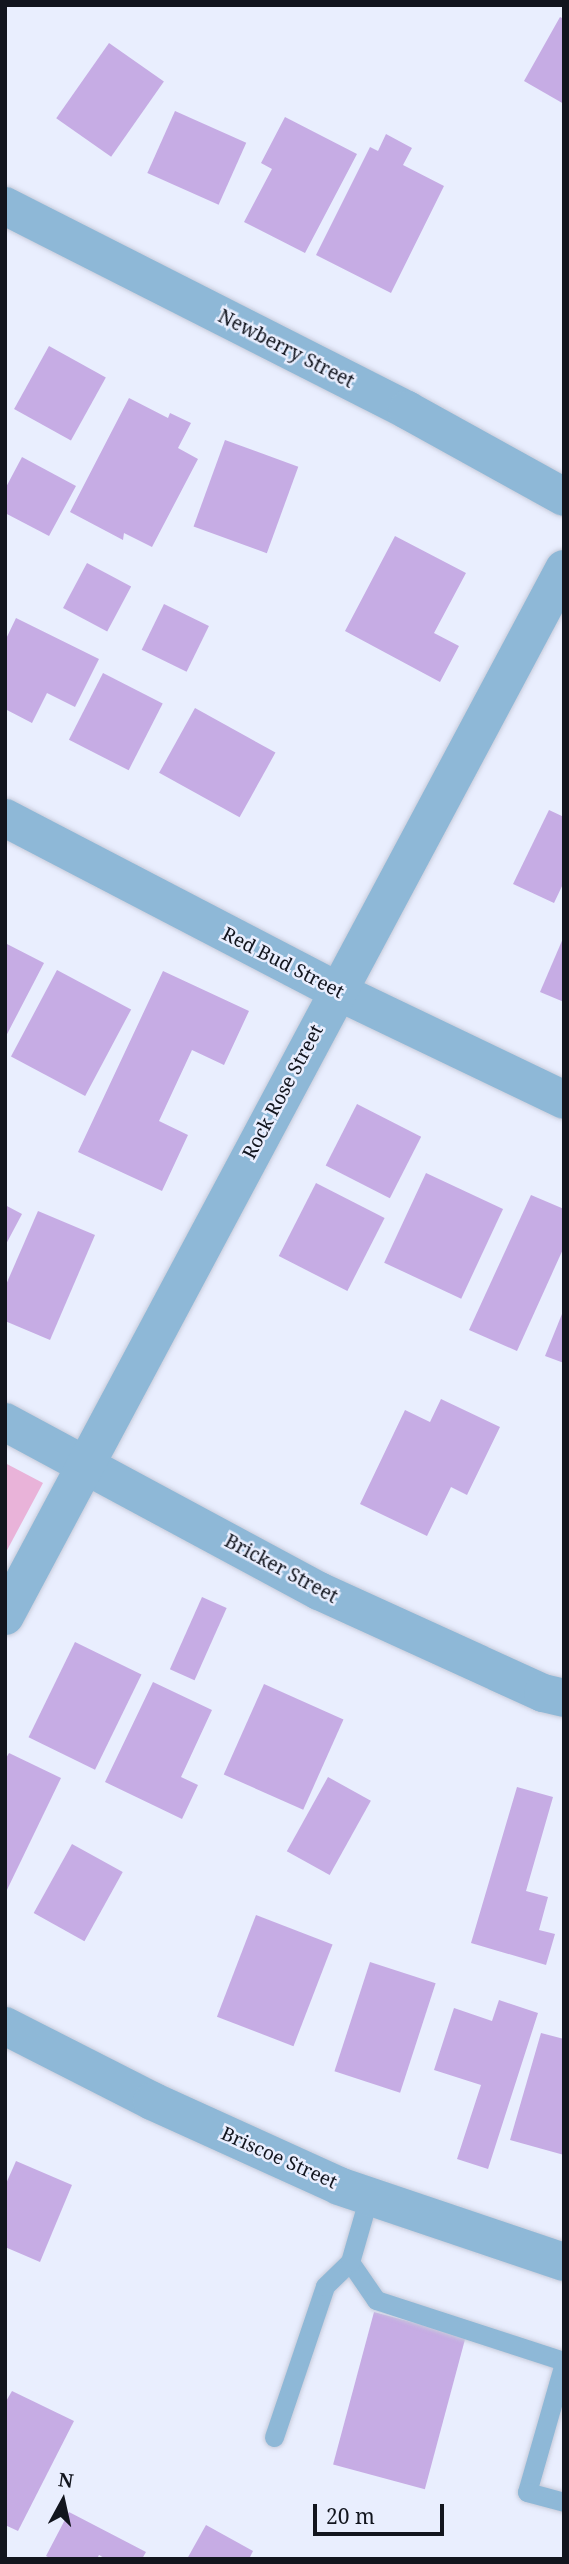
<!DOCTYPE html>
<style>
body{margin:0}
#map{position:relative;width:569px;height:2564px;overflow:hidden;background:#e9eefe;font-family:"Noto Serif",serif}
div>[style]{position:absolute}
.green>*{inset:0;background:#e9b3d9}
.building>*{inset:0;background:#c6ace4;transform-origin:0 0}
.roads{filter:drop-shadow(0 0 2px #c7cbda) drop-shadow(0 0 2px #c7cbda)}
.lane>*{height:19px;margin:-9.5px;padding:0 9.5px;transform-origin:9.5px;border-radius:9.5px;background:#8eb8d7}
.street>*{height:38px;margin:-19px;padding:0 19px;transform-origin:19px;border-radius:19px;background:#8eb8d7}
span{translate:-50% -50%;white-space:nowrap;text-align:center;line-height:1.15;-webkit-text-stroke:5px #e9eefe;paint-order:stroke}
.street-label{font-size:19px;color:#12151e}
.frame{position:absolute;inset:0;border:7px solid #12151e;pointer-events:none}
.north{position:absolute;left:28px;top:2466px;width:70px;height:70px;-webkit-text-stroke:5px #e9eefe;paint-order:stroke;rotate:8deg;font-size:19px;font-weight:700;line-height:28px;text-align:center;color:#12151e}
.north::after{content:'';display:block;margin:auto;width:24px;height:32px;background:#12151e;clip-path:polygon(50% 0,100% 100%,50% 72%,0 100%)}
.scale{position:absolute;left:313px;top:2504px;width:131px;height:32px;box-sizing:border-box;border:4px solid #12151e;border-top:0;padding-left:9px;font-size:21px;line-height:24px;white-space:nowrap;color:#12151e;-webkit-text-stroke:5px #e9eefe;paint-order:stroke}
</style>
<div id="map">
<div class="green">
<i style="clip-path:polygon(5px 1463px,43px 1483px,5px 1554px)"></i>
</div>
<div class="building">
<i style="clip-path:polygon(560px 17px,564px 19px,564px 104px,524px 81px)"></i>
<i style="left:109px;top:43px;width:67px;height:92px;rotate:35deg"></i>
<i style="left:175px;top:111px;width:78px;height:68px;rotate:24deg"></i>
<i style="clip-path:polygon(285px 117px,357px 154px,305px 253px,244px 222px,272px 169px,261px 163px)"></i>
<i style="clip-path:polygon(386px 134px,412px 148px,403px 165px,444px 186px,391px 293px,316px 255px,370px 147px,378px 151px)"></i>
<i style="left:49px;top:346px;width:65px;height:72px;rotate:29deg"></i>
<i style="clip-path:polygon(129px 398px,168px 418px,170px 413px,191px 423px,178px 448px,198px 459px,152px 547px,124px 533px,123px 540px,70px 512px)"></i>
<i style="left:225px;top:440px;width:78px;height:92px;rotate:20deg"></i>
<i style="clip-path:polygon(22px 457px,76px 486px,49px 536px,5px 513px,5px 489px)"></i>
<i style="clip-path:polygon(395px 536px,466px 573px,434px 633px,459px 646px,440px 682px,345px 631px)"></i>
<i style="left:87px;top:563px;width:50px;height:51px;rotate:28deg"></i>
<i style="left:164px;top:604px;width:50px;height:51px;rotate:26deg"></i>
<i style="clip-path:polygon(16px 618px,99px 659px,75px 707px,47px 693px,32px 723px,5px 709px,5px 641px)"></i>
<i style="left:103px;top:673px;width:67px;height:75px;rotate:27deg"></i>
<i style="left:195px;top:708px;width:92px;height:74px;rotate:29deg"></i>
<i style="clip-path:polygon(549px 810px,564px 817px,564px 882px,554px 903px,513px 884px)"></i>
<i style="clip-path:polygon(564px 936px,564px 1002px,540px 992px)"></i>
<i style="clip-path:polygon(5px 943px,44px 963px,5px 1038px)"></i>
<i style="left:57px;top:970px;width:84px;height:98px;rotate:28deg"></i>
<i style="clip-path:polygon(163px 971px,249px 1011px,224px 1065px,192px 1050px,159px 1121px,188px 1135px,162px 1191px,78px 1152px)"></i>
<i style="left:357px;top:1104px;width:72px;height:69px;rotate:27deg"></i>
<i style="left:426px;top:1173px;width:85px;height:99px;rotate:25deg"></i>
<i style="left:316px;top:1183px;width:77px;height:82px;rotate:27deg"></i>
<i style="clip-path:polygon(531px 1195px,564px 1209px,564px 1247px,517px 1351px,469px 1330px)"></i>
<i style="clip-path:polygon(5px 1205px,22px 1214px,5px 1246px)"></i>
<i style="clip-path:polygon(38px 1211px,95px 1235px,50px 1340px,5px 1321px,5px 1287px)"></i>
<i style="clip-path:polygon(564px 1309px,564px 1363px,545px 1356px)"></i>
<i style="clip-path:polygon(441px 1399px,500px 1427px,467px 1495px,451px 1487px,427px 1536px,360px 1504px,405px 1410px,430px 1422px)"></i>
<i style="left:202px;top:1597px;width:27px;height:79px;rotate:24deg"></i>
<i style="left:75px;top:1642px;width:74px;height:106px;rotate:26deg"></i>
<i style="clip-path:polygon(153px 1682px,212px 1710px,181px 1777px,198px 1785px,182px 1819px,105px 1782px)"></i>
<i style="left:264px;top:1684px;width:87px;height:99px;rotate:24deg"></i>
<i style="clip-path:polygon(9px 1753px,61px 1778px,5px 1894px,5px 1760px)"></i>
<i style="left:328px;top:1777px;width:49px;height:85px;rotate:29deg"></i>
<i style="clip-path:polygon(517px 1787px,553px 1797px,526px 1891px,548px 1897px,539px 1930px,555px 1934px,546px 1965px,471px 1943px)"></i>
<i style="left:72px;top:1844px;width:58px;height:79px;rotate:29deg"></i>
<i style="left:256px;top:1915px;width:82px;height:109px;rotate:21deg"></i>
<i style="left:370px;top:1962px;width:69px;height:115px;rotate:18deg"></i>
<i style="clip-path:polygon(499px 2000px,538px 2013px,488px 2169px,457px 2159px,481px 2085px,434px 2070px,454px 2008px,492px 2021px)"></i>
<i style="clip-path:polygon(541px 2033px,564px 2039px,564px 2155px,510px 2140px)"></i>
<i style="clip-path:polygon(16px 2161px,72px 2185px,40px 2262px,5px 2247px,5px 2186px)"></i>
<i style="left:374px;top:2312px;width:95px;height:158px;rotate:15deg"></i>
<i style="clip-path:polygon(12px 2391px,74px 2421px,18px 2531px,5px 2525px,5px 2403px)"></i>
<i style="clip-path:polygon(69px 2512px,146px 2552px,142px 2559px,106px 2559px,99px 2555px,97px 2559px,52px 2559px,46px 2556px)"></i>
<i style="clip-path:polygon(206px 2525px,253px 2551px,249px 2559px,187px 2559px)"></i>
</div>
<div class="roads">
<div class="lane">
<i style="left:350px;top:2262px;width:46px;rotate:55.6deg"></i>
<i style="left:376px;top:2300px;width:198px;rotate:18deg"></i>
<i style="left:564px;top:2363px;width:134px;rotate:106deg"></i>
<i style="left:527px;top:2492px;width:38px;rotate:15deg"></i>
<i style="left:274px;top:2437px;width:159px;rotate:-71.3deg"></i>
<i style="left:325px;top:2286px;width:35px;rotate:-44deg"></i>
<i style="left:350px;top:2262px;width:69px;rotate:-73.9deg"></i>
</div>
<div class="street">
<i style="left:5px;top:206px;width:451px;rotate:26.9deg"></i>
<i style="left:407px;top:410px;width:179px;rotate:29deg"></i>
<i style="left:5px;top:818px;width:374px;rotate:27.5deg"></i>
<i style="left:337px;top:991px;width:252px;rotate:25.6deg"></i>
<i style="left:5px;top:1422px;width:357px;rotate:28.3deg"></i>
<i style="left:319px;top:1591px;width:246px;rotate:24.5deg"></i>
<i style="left:543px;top:1693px;width:22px;rotate:13deg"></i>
<i style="left:5px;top:1616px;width:1187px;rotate:-61.9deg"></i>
<i style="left:5px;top:2026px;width:165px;rotate:27deg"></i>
<i style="left:152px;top:2101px;width:205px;rotate:24.4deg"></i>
<i style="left:339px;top:2186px;width:237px;rotate:18.7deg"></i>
</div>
</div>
<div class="street-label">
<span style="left:286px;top:349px;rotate:27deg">Newberry Street</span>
<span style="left:283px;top:963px;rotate:27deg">Red Bud Street</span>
<span style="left:283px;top:1092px;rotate:-62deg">Rock Rose Street</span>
<span style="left:281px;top:1569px;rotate:28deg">Bricker Street</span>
<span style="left:279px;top:2158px;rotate:24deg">Briscoe Street</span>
</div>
<div class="frame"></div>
<div class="north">N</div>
<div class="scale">20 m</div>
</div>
